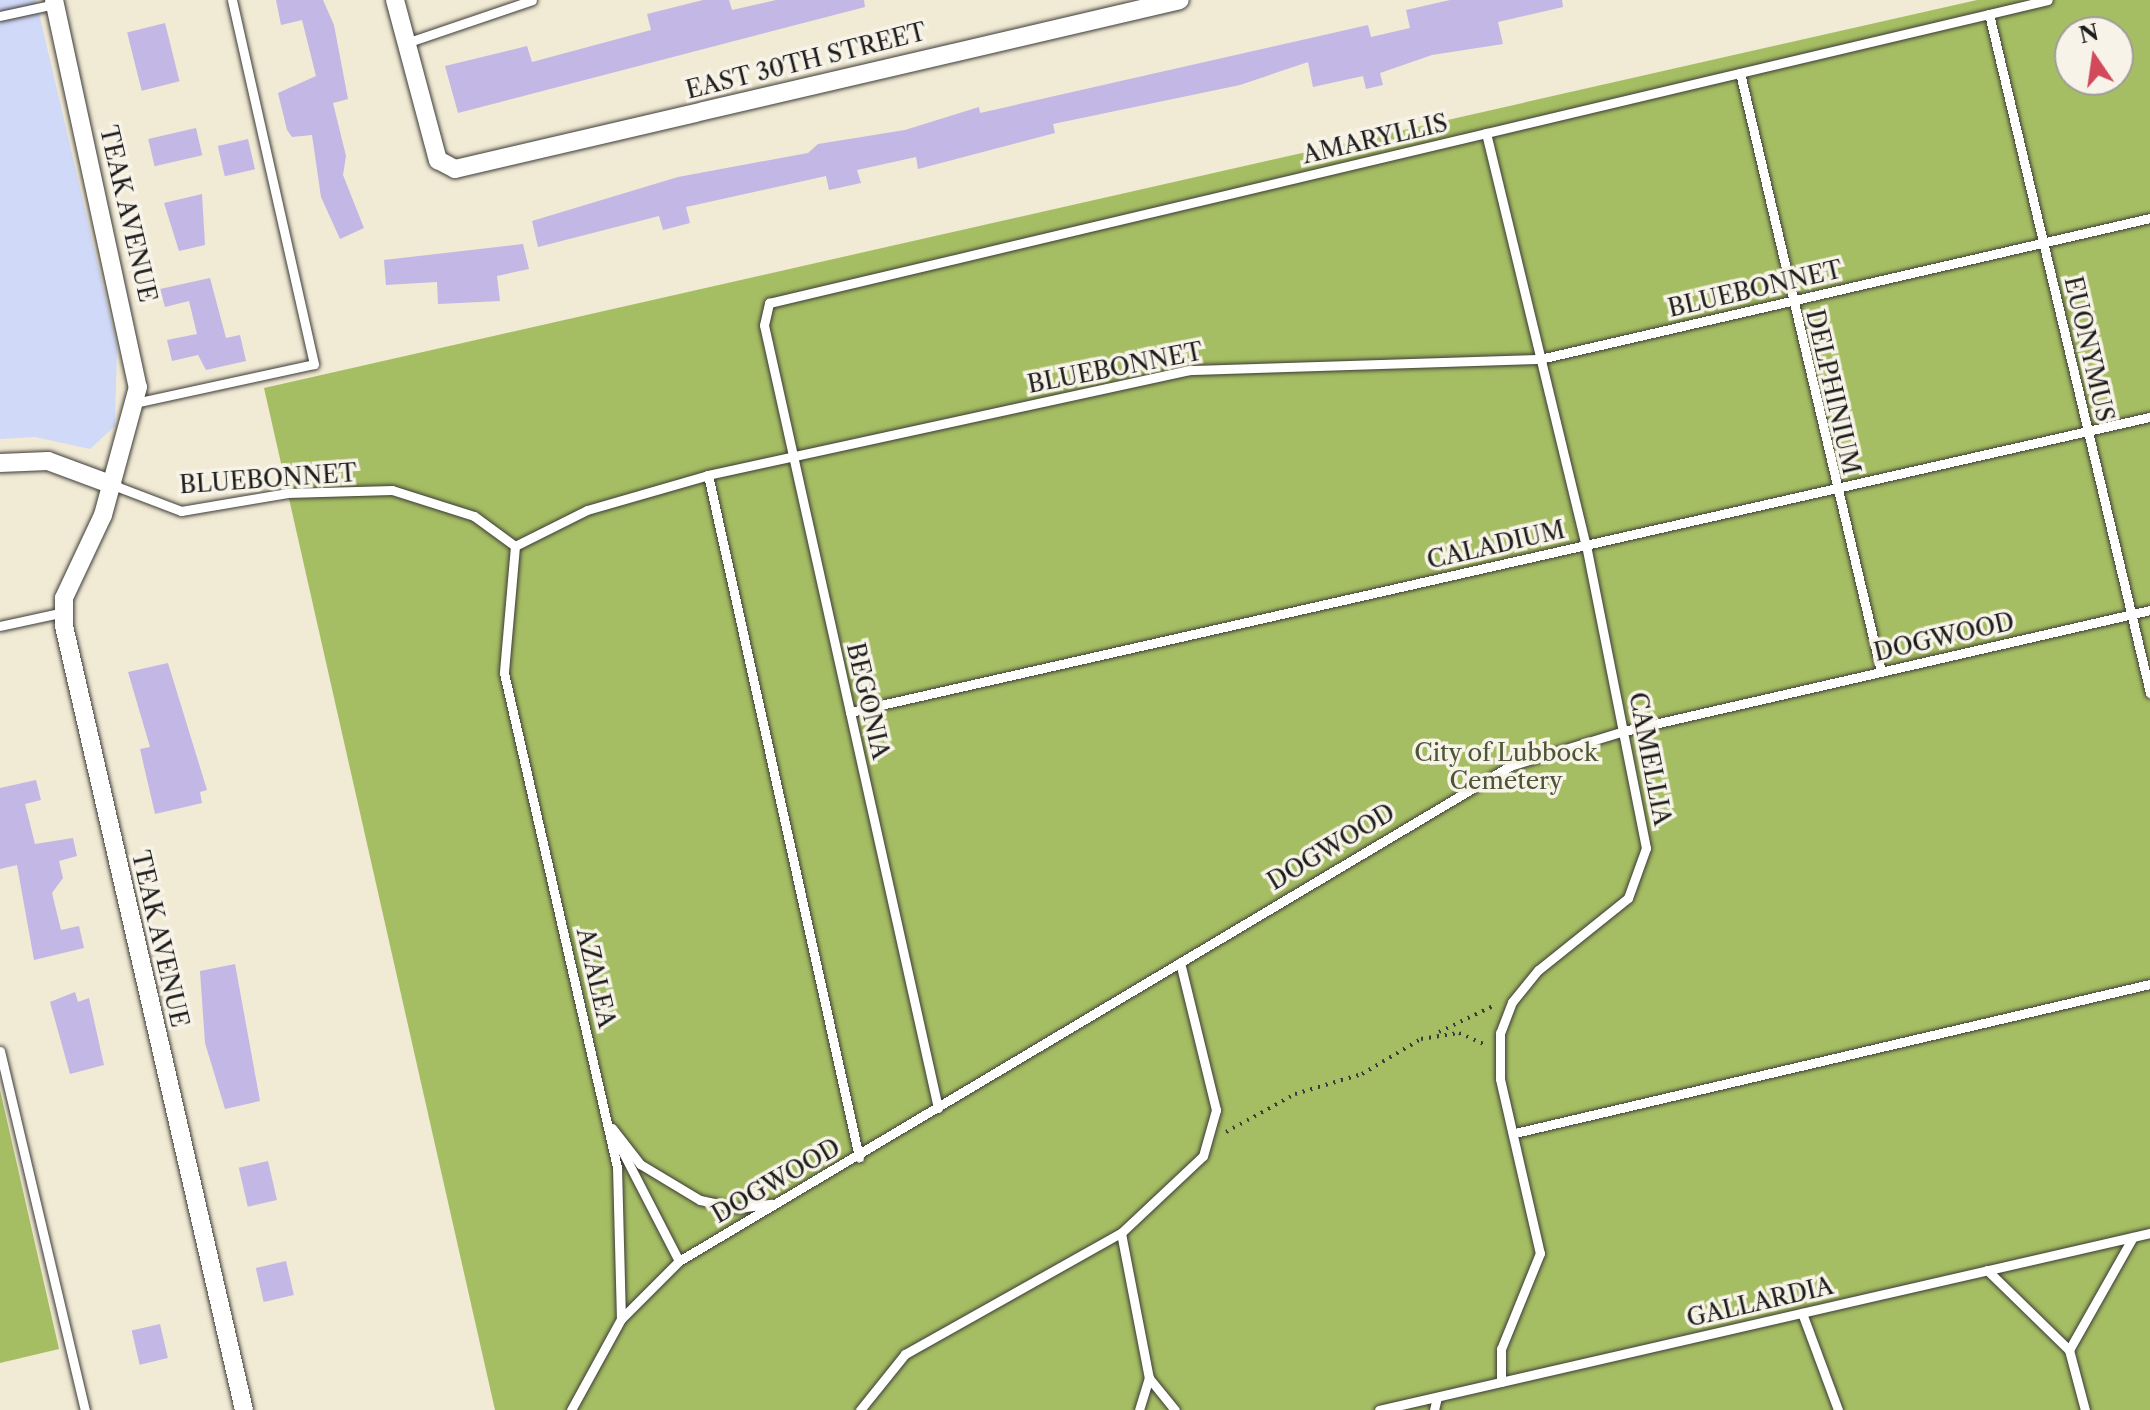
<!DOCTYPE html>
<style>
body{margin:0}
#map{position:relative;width:2150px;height:1410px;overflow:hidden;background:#f1ead4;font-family:"Libre Caslon Text",serif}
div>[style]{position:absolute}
.built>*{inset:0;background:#d1d9f9}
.green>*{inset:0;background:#a6be63}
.building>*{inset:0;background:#c3b7e5;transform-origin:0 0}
.path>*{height:4px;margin-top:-2px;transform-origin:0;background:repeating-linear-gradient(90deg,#3c3b38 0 2px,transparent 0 8px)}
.roads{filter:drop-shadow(0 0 2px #3c3b38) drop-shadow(0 0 2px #3c3b38)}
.lane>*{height:9px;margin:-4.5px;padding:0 4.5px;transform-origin:4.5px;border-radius:4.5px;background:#fff}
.street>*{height:18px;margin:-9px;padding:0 9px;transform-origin:9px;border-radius:9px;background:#fff}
span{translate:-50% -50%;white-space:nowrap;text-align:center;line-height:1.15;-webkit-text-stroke:7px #f7f3e8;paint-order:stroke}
.street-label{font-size:24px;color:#1c1c1c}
.park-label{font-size:24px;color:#4c5535}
.north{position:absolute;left:2054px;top:16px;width:80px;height:80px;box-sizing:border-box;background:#f7f3e8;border:2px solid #9f9d96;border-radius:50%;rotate:347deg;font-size:22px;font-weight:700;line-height:32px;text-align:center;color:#1c1c1c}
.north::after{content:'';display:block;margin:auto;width:28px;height:36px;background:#d1495b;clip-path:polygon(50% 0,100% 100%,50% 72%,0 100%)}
</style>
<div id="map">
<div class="built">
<i style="clip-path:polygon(0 0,36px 0,117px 346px,115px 426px,90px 449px,35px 437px,0 439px)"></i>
</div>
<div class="green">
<i style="clip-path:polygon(evenodd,1977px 0,2150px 0,2150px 1410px,495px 1410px,264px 388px,1977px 0,2070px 32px,2118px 32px,2118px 80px,2070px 80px,2070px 32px)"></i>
<i style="clip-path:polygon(0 1090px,59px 1349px,0 1363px)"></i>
</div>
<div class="building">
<i style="clip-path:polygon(276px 0,323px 0,334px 25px,348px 99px,333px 103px,346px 156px,343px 175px,364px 228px,340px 239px,321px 197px,312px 135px,292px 137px,287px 130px,278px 93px,316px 76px,302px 20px,281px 25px)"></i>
<i style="clip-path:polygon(703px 0,729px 0,732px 10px,776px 0,864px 0,865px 7px,458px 113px,445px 66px,527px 46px,532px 62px,651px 30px,647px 14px)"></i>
<i style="clip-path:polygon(1450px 0,1562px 0,1563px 7px,1498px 22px,1503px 44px,1432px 55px,1380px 73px,1383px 85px,1366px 89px,1363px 76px,1313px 87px,1308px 62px,1240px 85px,1053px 124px,1055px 133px,918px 169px,916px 157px,857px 170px,861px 183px,829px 190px,826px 176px,686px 207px,690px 223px,663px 230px,659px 216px,538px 247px,532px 221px,678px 177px,808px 153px,818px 144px,905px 130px,979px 107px,980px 113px,1368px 25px,1371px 37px,1410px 28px,1406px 10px)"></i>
<i style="left:165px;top:23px;width:60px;height:39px;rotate:76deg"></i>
<i style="left:196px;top:128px;width:28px;height:49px;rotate:77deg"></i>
<i style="left:248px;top:139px;width:31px;height:31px;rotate:77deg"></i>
<i style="clip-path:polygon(202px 194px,205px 245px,179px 251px,164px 203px)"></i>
<i style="clip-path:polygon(523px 244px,529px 269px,497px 276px,500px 301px,438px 304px,437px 282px,386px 285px,384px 260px)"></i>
<i style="clip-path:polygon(210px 278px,226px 338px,240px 335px,246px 361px,206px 370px,198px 355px,172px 361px,167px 340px,197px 334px,189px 301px,165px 307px,160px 289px)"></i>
<i style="clip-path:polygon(168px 663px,207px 790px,200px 792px,202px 803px,155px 814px,140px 749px,150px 747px,128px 672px)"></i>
<i style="clip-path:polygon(36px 780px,41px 800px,25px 804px,35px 844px,73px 838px,77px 856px,59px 861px,63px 878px,52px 893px,61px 930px,79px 926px,84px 948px,34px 960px,17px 865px,0 869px,0 788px)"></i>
<i style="clip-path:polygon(235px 964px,260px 1101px,225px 1109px,205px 1043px,200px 971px)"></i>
<i style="clip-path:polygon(75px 992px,78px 1002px,89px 998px,104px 1065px,70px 1074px,50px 1002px)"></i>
<i style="left:268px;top:1161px;width:40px;height:30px;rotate:77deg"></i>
<i style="left:286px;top:1261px;width:35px;height:31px;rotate:77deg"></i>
<i style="left:160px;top:1324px;width:35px;height:29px;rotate:77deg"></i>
</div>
<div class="path">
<i style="left:1439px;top:1032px;width:62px;rotate:-25.7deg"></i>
<i style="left:1226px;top:1132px;width:79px;rotate:-28.8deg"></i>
<i style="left:1295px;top:1094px;width:70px;rotate:-16.6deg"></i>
<i style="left:1362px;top:1074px;width:69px;rotate:-30.7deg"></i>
<i style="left:1421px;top:1039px;width:38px;rotate:-9deg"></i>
<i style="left:1459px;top:1033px;width:27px;rotate:24deg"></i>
</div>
<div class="roads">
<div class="lane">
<i style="left:1989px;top:14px;width:698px;rotate:76.66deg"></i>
<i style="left:0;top:16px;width:56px;rotate:-12.3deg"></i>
<i style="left:406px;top:43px;width:133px;rotate:-18.8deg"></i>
<i style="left:1740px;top:73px;width:615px;rotate:76.75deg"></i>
<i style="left:1486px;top:133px;width:424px;rotate:76.4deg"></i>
<i style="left:1586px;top:545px;width:309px;rotate:78.8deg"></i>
<i style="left:1646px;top:848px;width:53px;rotate:109.8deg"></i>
<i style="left:1628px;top:898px;width:115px;rotate:141.3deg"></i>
<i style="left:1538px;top:970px;width:41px;rotate:129.1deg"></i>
<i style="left:1512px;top:1002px;width:33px;rotate:111deg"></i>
<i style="left:1500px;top:1033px;width:46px;rotate:90deg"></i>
<i style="left:1500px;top:1079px;width:179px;rotate:77.1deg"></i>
<i style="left:1540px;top:1253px;width:104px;rotate:112.1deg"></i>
<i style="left:1501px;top:1349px;width:33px;rotate:90deg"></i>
<i style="left:135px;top:403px;width:183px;rotate:-12.3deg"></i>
<i style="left:314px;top:364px;width:373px;rotate:-102.7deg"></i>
<i style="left:708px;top:475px;width:699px;rotate:77.52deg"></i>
<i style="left:113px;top:485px;width:73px;rotate:20.9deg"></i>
<i style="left:181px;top:511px;width:108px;rotate:-9.6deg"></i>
<i style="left:287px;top:493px;width:105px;rotate:-1.6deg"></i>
<i style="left:392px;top:490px;width:86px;rotate:17.6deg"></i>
<i style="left:474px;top:516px;width:51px;rotate:36.2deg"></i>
<i style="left:515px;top:546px;width:80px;rotate:-26.6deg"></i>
<i style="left:587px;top:510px;width:126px;rotate:-16.1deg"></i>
<i style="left:708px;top:475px;width:493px;rotate:-12.3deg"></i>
<i style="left:1190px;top:370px;width:350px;rotate:-1.8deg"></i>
<i style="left:1540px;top:359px;width:626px;rotate:-13.02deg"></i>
<i style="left:515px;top:546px;width:127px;rotate:95deg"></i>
<i style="left:504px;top:673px;width:507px;rotate:77.12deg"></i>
<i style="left:617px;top:1167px;width:152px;rotate:88.5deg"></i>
<i style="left:621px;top:1319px;width:104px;rotate:118.8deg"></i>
<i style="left:0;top:626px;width:66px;rotate:-12.3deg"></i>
<i style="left:850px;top:712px;width:1333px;rotate:-12.79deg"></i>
<i style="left:0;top:1051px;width:369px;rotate:76.7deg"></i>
<i style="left:938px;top:1108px;width:802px;rotate:-102.53deg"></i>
<i style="left:764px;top:325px;width:23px;rotate:-77deg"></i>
<i style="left:769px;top:303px;width:1314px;rotate:-13.33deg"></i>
<i style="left:612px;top:1128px;width:46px;rotate:52.1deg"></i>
<i style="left:640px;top:1164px;width:70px;rotate:31deg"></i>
<i style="left:700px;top:1200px;width:38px;rotate:12deg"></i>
<i style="left:737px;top:1208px;width:35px;rotate:-7deg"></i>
<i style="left:1515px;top:1133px;width:652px;rotate:-13.21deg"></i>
<i style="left:616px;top:1139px;width:137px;rotate:62.7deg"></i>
<i style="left:1121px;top:1233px;width:148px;rotate:79.1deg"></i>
<i style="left:1149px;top:1378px;width:41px;rotate:50.9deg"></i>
<i style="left:1987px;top:1270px;width:115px;rotate:44.3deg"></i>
<i style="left:2069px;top:1350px;width:62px;rotate:75.1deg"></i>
<i style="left:1802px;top:1313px;width:103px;rotate:69.6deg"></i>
<i style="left:621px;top:1319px;width:82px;rotate:-45deg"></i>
<i style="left:679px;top:1261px;width:967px;rotate:-30.78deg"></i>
<i style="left:1510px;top:766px;width:119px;rotate:-17.1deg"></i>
<i style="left:1624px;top:731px;width:540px;rotate:-12.95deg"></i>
<i style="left:2069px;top:1350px;width:130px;rotate:-60.5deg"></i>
<i style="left:860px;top:1410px;width:72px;rotate:-51.2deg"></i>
<i style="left:905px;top:1354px;width:248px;rotate:-29.3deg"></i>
<i style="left:1121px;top:1233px;width:112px;rotate:-43.2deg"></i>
<i style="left:1203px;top:1156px;width:48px;rotate:-74.2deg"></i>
<i style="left:1216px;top:1110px;width:152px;rotate:-103.7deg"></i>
<i style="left:1139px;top:1410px;width:34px;rotate:-73deg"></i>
<i style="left:1379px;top:1410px;width:791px;rotate:-12.93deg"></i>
<i style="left:1434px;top:1410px;width:13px;rotate:-77deg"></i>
</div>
<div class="street">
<i style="left:54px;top:0;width:396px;rotate:77.8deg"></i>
<i style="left:138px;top:387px;width:133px;rotate:105.3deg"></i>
<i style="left:103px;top:515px;width:92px;rotate:115.2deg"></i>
<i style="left:64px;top:598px;width:28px;rotate:90deg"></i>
<i style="left:64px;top:626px;width:804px;rotate:77.07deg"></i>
<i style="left:395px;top:0;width:166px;rotate:75deg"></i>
<i style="left:438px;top:160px;width:19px;rotate:28deg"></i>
<i style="left:455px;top:169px;width:744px;rotate:-13.12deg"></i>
<i style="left:0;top:463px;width:48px;rotate:-2.4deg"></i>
<i style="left:48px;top:461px;width:69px;rotate:20.3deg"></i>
</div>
</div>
<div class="street-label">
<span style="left:806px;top:61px;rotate:-14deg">EAST 30TH STREET</span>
<span style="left:1375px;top:139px;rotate:-13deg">AMARYLLIS</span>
<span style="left:128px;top:214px;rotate:77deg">TEAK AVENUE</span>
<span style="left:1755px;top:289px;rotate:-13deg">BLUEBONNET</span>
<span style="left:2089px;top:349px;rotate:77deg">EUONYMUS</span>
<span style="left:1115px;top:368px;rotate:-11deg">BLUEBONNET</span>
<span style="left:1833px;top:392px;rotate:77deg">DELPHINIUM</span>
<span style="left:268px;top:479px;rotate:-4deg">BLUEBONNET</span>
<span style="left:1496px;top:545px;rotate:-13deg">CALADIUM</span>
<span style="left:1944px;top:637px;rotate:-13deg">DOGWOOD</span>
<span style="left:868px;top:701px;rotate:77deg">BEGONIA</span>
<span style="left:1650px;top:759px;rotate:79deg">CAMELLIA</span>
<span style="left:1331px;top:847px;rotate:-31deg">DOGWOOD</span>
<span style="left:160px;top:939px;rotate:77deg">TEAK AVENUE</span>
<span style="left:596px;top:978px;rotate:77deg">AZALEA</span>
<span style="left:776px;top:1181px;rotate:-30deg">DOGWOOD</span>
<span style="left:1760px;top:1302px;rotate:-13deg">GALLARDIA</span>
</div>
<div class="park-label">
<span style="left:1506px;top:767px">City of Lubbock<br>Cemetery</span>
</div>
<div class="north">N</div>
</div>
